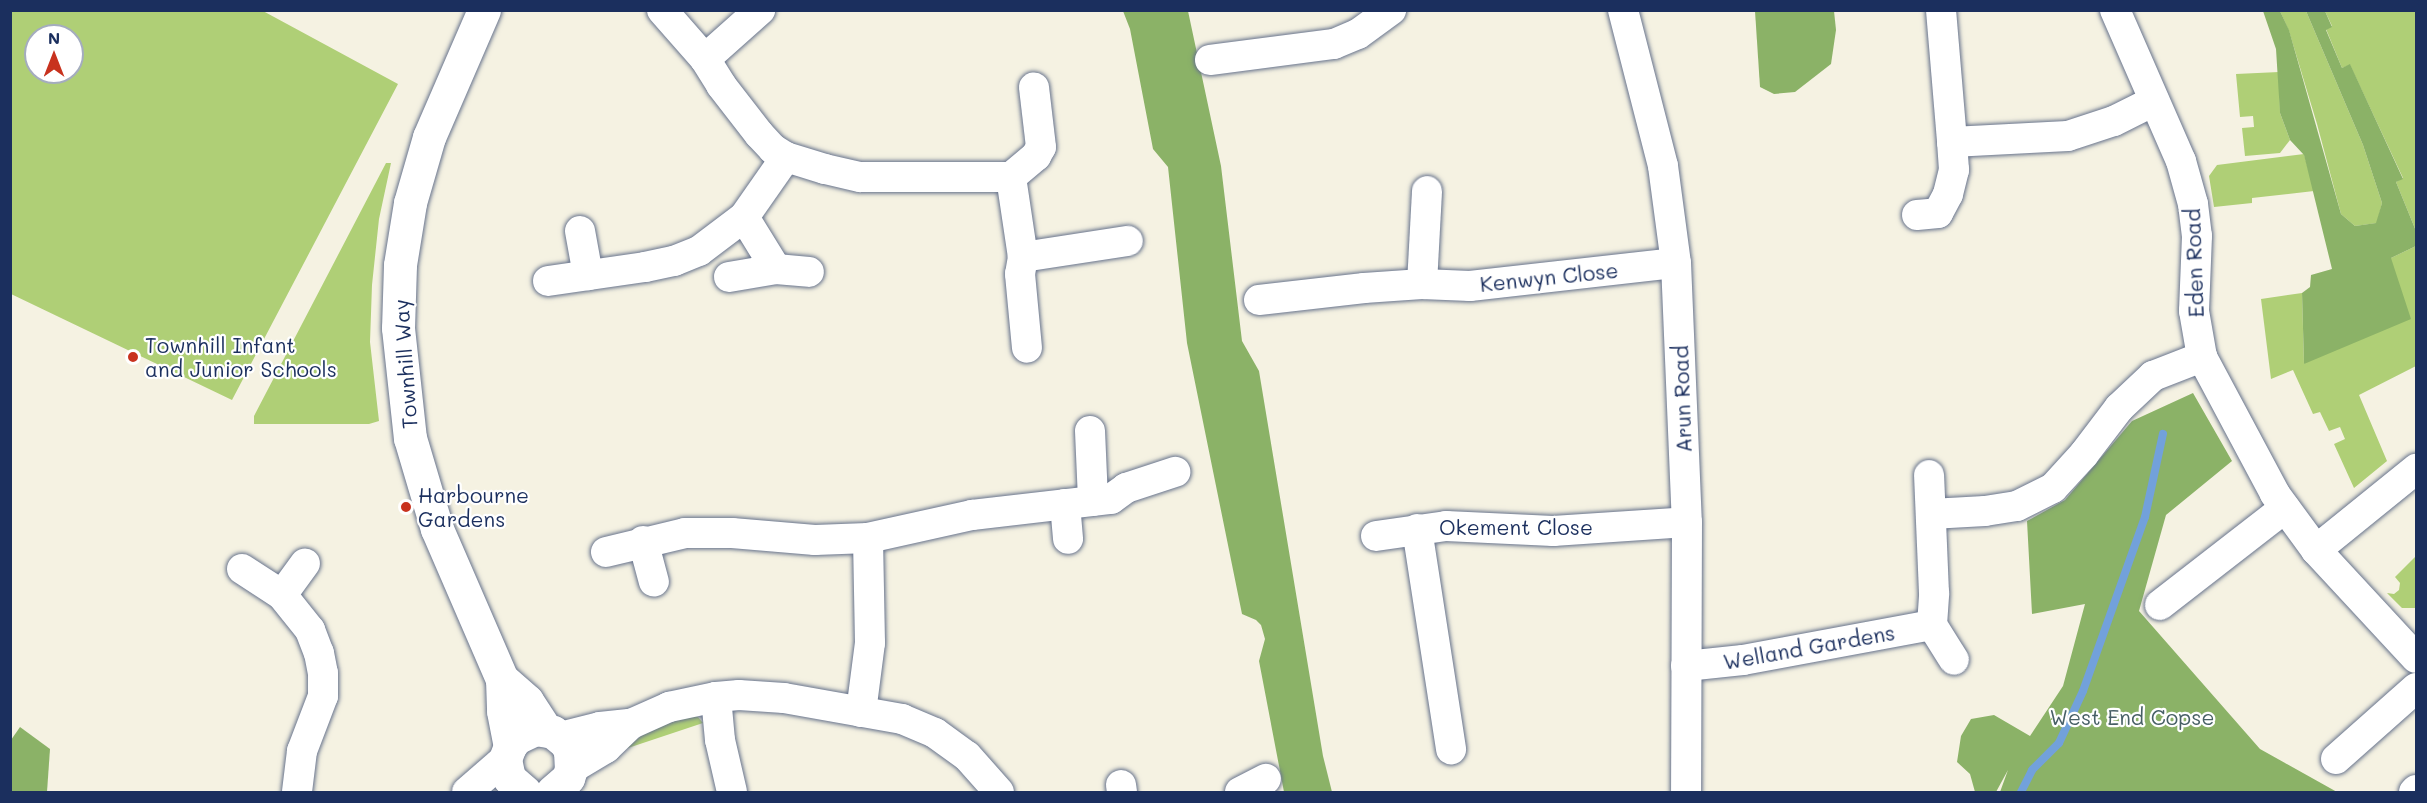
<!DOCTYPE html>
<style>
body{margin:0}
#map{position:relative;width:2427px;height:803px;overflow:hidden;background:#f5f2e2;font-family:Mali,sans-serif}
div>[style]{position:absolute}
.green>*{inset:0;background:#afcf76}
.forest>*{inset:0;background:#8bb267}
.stream>*{height:8px;margin:-4px;padding:0 4px;transform-origin:4px;border-radius:4px;background:#72a1db}
.roads{filter:drop-shadow(0 0 2px #67738c) drop-shadow(0 0 2px #67738c)}
.minor>*{height:30px;margin:-15px;padding:0 15px;transform-origin:15px;border-radius:15px;background:#fff}
.tertiary>*{height:33px;margin:-16.5px;padding:0 16.5px;transform-origin:16.5px;border-radius:16.5px;background:#fff}
.dots>*{width:16px;height:16px;translate:-50% -50%;box-sizing:border-box;border:3px solid #fff;border-radius:50%}
span{translate:-50% -50%;white-space:nowrap;text-align:center;line-height:1.15;-webkit-text-stroke:4.5px #fff;paint-order:stroke}
.street-label{font-size:21px;color:#1b2f5e}
.poi-label{font-size:21px;color:#1b2f5e}
.left{translate:0 -50%;text-align:left}
.park-label{font-size:21px;color:#475f65}
.frame{position:absolute;inset:0;border:12px solid #1b2f5e;pointer-events:none}
.north{position:absolute;left:24px;top:24px;width:60px;height:60px;box-sizing:border-box;background:#fff;border:2px solid #a4acbf;border-radius:50%;rotate:0deg;font-size:16px;font-weight:700;line-height:24px;text-align:center;color:#1b2f5e}
.north::after{content:'';display:block;margin:auto;width:21px;height:27px;background:#c8321e;clip-path:polygon(50% 0,100% 100%,50% 72%,0 100%)}
</style>
<div id="map">
<div class="green">
<i style="clip-path:polygon(evenodd,10px 11px,263px 11px,398px 84px,232px 400px,11px 294px,10px 11px,36px 36px,72px 36px,72px 72px,36px 72px,36px 36px)"></i>
<i style="clip-path:polygon(2280px 11px,2306px 11px,2363px 145px,2382px 203px,2377px 223px,2355px 226px,2341px 214px,2317px 124px,2289px 31px)"></i>
<i style="clip-path:polygon(2325px 11px,2416px 11px,2416px 231px,2396px 182px,2403px 178px,2350px 65px,2342px 68px,2326px 29px,2332px 26px)"></i>
<i style="clip-path:polygon(2279px 72px,2280px 113px,2290px 140px,2280px 153px,2245px 156px,2242px 128px,2254px 127px,2253px 116px,2240px 117px,2236px 74px)"></i>
<i style="clip-path:polygon(2304px 154px,2314px 191px,2252px 198px,2252px 203px,2214px 207px,2209px 176px,2217px 165px)"></i>
<i style="clip-path:polygon(386px 163px,391px 163px,379px 219px,372px 285px,370px 342px,379px 421px,369px 424px,254px 424px,254px 416px)"></i>
<i style="clip-path:polygon(2416px 246px,2416px 366px,2359px 395px,2387px 461px,2354px 488px,2334px 444px,2345px 439px,2340px 427px,2329px 431px,2320px 412px,2313px 414px,2293px 370px,2271px 379px,2261px 299px,2302px 293px,2304px 364px,2391px 258px)"></i>
<i style="clip-path:polygon(2416px 556px,2416px 608px,2402px 608px,2387px 593px,2394px 594px,2399px 590px,2400px 583px,2395px 577px)"></i>
<i style="clip-path:polygon(690px 715px,698px 717px,703px 723px,625px 749px,645px 733px)"></i>
</div>
<div class="forest">
<i style="clip-path:polygon(1123px 11px,1188px 11px,1221px 166px,1242px 341px,1259px 371px,1323px 756px,1332px 792px,1284px 792px,1259px 661px,1265px 639px,1261px 625px,1256px 620px,1242px 614px,1187px 343px,1168px 167px,1153px 149px,1130px 29px)"></i>
<i style="clip-path:polygon(1755px 11px,1834px 11px,1836px 30px,1831px 64px,1795px 92px,1774px 94px,1760px 87px)"></i>
<i style="clip-path:polygon(2263px 11px,2280px 11px,2289px 30px,2341px 214px,2355px 226px,2376px 223px,2382px 203px,2363px 145px,2306px 11px,2325px 11px,2332px 27px,2326px 30px,2342px 68px,2350px 64px,2403px 179px,2396px 182px,2416px 231px,2416px 246px,2391px 258px,2411px 319px,2304px 364px,2302px 293px,2310px 287px,2311px 275px,2332px 269px,2304px 155px,2290px 140px,2280px 113px,2276px 49px)"></i>
<i style="clip-path:polygon(2193px 393px,2232px 461px,2166px 515px,2139px 611px,2260px 749px,2337px 792px,2000px 792px,2008px 770px,1996px 792px,1975px 792px,1970px 774px,1957px 762px,1961px 736px,1971px 719px,1994px 715px,2030px 736px,2063px 686px,2085px 604px,2032px 614px,2027px 521px,2065px 500px,2132px 421px)"></i>
<i style="clip-path:polygon(20px 727px,50px 749px,47px 792px,11px 792px,11px 740px)"></i>
</div>
<div class="stream">
<i style="left:2021px;top:792px;width:25px;rotate:-63deg"></i>
<i style="left:2032px;top:770px;width:38px;rotate:-45deg"></i>
<i style="left:2059px;top:743px;width:57px;rotate:-65.2deg"></i>
<i style="left:2083px;top:691px;width:185px;rotate:-70.4deg"></i>
<i style="left:2145px;top:517px;width:85px;rotate:-77.8deg"></i>
</div>
<div class="roads">
<div class="minor">
<i style="left:662px;top:10px;width:65px;rotate:48.7deg"></i>
<i style="left:705px;top:59px;width:31px;rotate:58deg"></i>
<i style="left:721px;top:85px;width:62px;rotate:52.2deg"></i>
<i style="left:759px;top:134px;width:21px;rotate:47deg"></i>
<i style="left:773px;top:149px;width:15px;rotate:32deg"></i>
<i style="left:786px;top:157px;width:41px;rotate:17.1deg"></i>
<i style="left:825px;top:169px;width:36px;rotate:13deg"></i>
<i style="left:860px;top:177px;width:151px"></i>
<i style="left:1011px;top:177px;width:81px;rotate:81.5deg"></i>
<i style="left:1023px;top:257px;width:17px;rotate:100deg"></i>
<i style="left:1020px;top:274px;width:74px;rotate:84.6deg"></i>
<i style="left:1623px;top:10px;width:161px;rotate:75.6deg"></i>
<i style="left:1663px;top:166px;width:98px;rotate:82.4deg"></i>
<i style="left:1676px;top:263px;width:259px;rotate:87.6deg"></i>
<i style="left:1687px;top:522px;width:270px;rotate:90.2deg"></i>
<i style="left:1941px;top:10px;width:132px;rotate:85.2deg"></i>
<i style="left:1952px;top:142px;width:116px;rotate:-3deg"></i>
<i style="left:2068px;top:136px;width:48px;rotate:-18.1deg"></i>
<i style="left:2114px;top:121px;width:45px;rotate:-26.6deg"></i>
<i style="left:2115px;top:10px;width:165px;rotate:66.4deg"></i>
<i style="left:2181px;top:161px;width:45px;rotate:74.4deg"></i>
<i style="left:2193px;top:204px;width:32px;rotate:83deg"></i>
<i style="left:2197px;top:236px;width:75px;rotate:92.3deg"></i>
<i style="left:2194px;top:311px;width:47px;rotate:80.1deg"></i>
<i style="left:2202px;top:357px;width:155px;rotate:61.9deg"></i>
<i style="left:2275px;top:494px;width:69px;rotate:53.8deg"></i>
<i style="left:2316px;top:550px;width:147px;rotate:47.2deg"></i>
<i style="left:705px;top:59px;width:74px;rotate:-41.7deg"></i>
<i style="left:1210px;top:60px;width:125px;rotate:-7.4deg"></i>
<i style="left:1334px;top:44px;width:26px;rotate:-23deg"></i>
<i style="left:1358px;top:34px;width:41px;rotate:-36deg"></i>
<i style="left:1011px;top:177px;width:33px;rotate:-40deg"></i>
<i style="left:1036px;top:156px;width:10px;rotate:-61deg"></i>
<i style="left:1041px;top:147px;width:60px;rotate:-96.7deg"></i>
<i style="left:1917px;top:215px;width:21px;rotate:-5deg"></i>
<i style="left:1938px;top:213px;width:21px;rotate:-62deg"></i>
<i style="left:1948px;top:194px;width:25px;rotate:-76deg"></i>
<i style="left:1954px;top:170px;width:28px;rotate:-94deg"></i>
<i style="left:744px;top:217px;width:61px;rotate:58.4deg"></i>
<i style="left:776px;top:269px;width:33px;rotate:5deg"></i>
<i style="left:580px;top:231px;width:45px;rotate:79.7deg"></i>
<i style="left:1023px;top:257px;width:106px;rotate:-8.7deg"></i>
<i style="left:729px;top:277px;width:48px;rotate:-9.7deg"></i>
<i style="left:548px;top:281px;width:98px;rotate:-8.2deg"></i>
<i style="left:645px;top:267px;width:30px;rotate:-12deg"></i>
<i style="left:674px;top:261px;width:27px;rotate:-22deg"></i>
<i style="left:699px;top:251px;width:56px;rotate:-37.1deg"></i>
<i style="left:744px;top:217px;width:73px;rotate:-55deg"></i>
<i style="left:1422px;top:284px;width:93px;rotate:-86.9deg"></i>
<i style="left:1259px;top:300px;width:106px;rotate:-6.5deg"></i>
<i style="left:1364px;top:288px;width:58px;rotate:-3.9deg"></i>
<i style="left:1422px;top:284px;width:48px;rotate:2.4deg"></i>
<i style="left:1470px;top:286px;width:207px;rotate:-6.4deg"></i>
<i style="left:1090px;top:431px;width:70px;rotate:87.5deg"></i>
<i style="left:1065px;top:504px;width:35px;rotate:85deg"></i>
<i style="left:1931px;top:514px;width:54px;rotate:-3.2deg"></i>
<i style="left:1985px;top:511px;width:32px;rotate:-9deg"></i>
<i style="left:2017px;top:506px;width:40px;rotate:-26.6deg"></i>
<i style="left:2053px;top:488px;width:46px;rotate:-47.6deg"></i>
<i style="left:2084px;top:454px;width:58px;rotate:-52.7deg"></i>
<i style="left:2119px;top:408px;width:47px;rotate:-43.3deg"></i>
<i style="left:2153px;top:376px;width:53px;rotate:-21.2deg"></i>
<i style="left:1417px;top:529px;width:223px;rotate:81.2deg"></i>
<i style="left:1376px;top:536px;width:71px;rotate:-8.1deg"></i>
<i style="left:1446px;top:526px;width:107px;rotate:2.7deg"></i>
<i style="left:1553px;top:531px;width:134px;rotate:-3.8deg"></i>
<i style="left:643px;top:541px;width:42px;rotate:75deg"></i>
<i style="left:2316px;top:550px;width:129px;rotate:-39deg"></i>
<i style="left:606px;top:552px;width:81px;rotate:-13.5deg"></i>
<i style="left:685px;top:533px;width:47px"></i>
<i style="left:732px;top:533px;width:83px;rotate:4.8deg"></i>
<i style="left:815px;top:540px;width:53px;rotate:-2.2deg"></i>
<i style="left:868px;top:538px;width:107px;rotate:-12.5deg"></i>
<i style="left:972px;top:515px;width:140px;rotate:-6.6deg"></i>
<i style="left:1111px;top:499px;width:19px;rotate:-36deg"></i>
<i style="left:1126px;top:488px;width:52px;rotate:-18.1deg"></i>
<i style="left:242px;top:569px;width:48px;rotate:33deg"></i>
<i style="left:282px;top:595px;width:45px;rotate:51.3deg"></i>
<i style="left:310px;top:630px;width:25px;rotate:69deg"></i>
<i style="left:319px;top:653px;width:20px;rotate:79deg"></i>
<i style="left:323px;top:673px;width:23px;rotate:90deg"></i>
<i style="left:323px;top:696px;width:59px;rotate:110.9deg"></i>
<i style="left:302px;top:751px;width:41px;rotate:97deg"></i>
<i style="left:282px;top:595px;width:39px;rotate:-54deg"></i>
<i style="left:2160px;top:605px;width:158px;rotate:-37.8deg"></i>
<i style="left:1932px;top:625px;width:41px;rotate:57.8deg"></i>
<i style="left:1686px;top:666px;width:57px;rotate:-6deg"></i>
<i style="left:1743px;top:660px;width:192px;rotate:-10.5deg"></i>
<i style="left:1932px;top:625px;width:32px;rotate:-86deg"></i>
<i style="left:1934px;top:593px;width:118px;rotate:-92.4deg"></i>
<i style="left:716px;top:697px;width:43px;rotate:84.7deg"></i>
<i style="left:720px;top:740px;width:53px;rotate:77deg"></i>
<i style="left:861px;top:712px;width:70px;rotate:-82.6deg"></i>
<i style="left:870px;top:643px;width:105px;rotate:-91.1deg"></i>
<i style="left:560px;top:737px;width:41px;rotate:-14deg"></i>
<i style="left:600px;top:727px;width:31px;rotate:-6deg"></i>
<i style="left:631px;top:724px;width:42px;rotate:-24.1deg"></i>
<i style="left:669px;top:707px;width:48px;rotate:-12deg"></i>
<i style="left:716px;top:697px;width:23px;rotate:-5deg"></i>
<i style="left:739px;top:695px;width:45px;rotate:3.8deg"></i>
<i style="left:784px;top:698px;width:120px;rotate:10.1deg"></i>
<i style="left:902px;top:719px;width:36px;rotate:23deg"></i>
<i style="left:935px;top:733px;width:39px;rotate:36deg"></i>
<i style="left:967px;top:756px;width:48px;rotate:48.4deg"></i>
<i style="left:2336px;top:759px;width:107px;rotate:-41.6deg"></i>
<i style="left:571px;top:769px;width:41px;rotate:-31deg"></i>
<i style="left:606px;top:748px;width:35px;rotate:-44deg"></i>
<i style="left:1121px;top:785px;width:7px;rotate:82deg"></i>
<i style="left:467px;top:792px;width:50px;rotate:-41deg"></i>
<i style="left:1240px;top:792px;width:29px;rotate:-27deg"></i>
<i style="left:2414px;top:792px;width:3px;rotate:-45deg"></i>
</div>
<div class="tertiary">
<i style="left:484px;top:10px;width:138px;rotate:113.4deg"></i>
<i style="left:429px;top:137px;width:69px;rotate:106.1deg"></i>
<i style="left:410px;top:203px;width:63px;rotate:99.2deg"></i>
<i style="left:400px;top:265px;width:63px;rotate:91.8deg"></i>
<i style="left:398px;top:328px;width:111px;rotate:83.8deg"></i>
<i style="left:410px;top:438px;width:95px;rotate:73.5deg"></i>
<i style="left:437px;top:529px;width:163px;rotate:66.6deg"></i>
<i style="left:502px;top:679px;width:32px;rotate:88deg"></i>
<i style="left:503px;top:711px;width:36px;rotate:79deg"></i>
<i style="left:502px;top:679px;width:33px;rotate:41deg"></i>
<i style="left:527px;top:701px;width:35px;rotate:57deg"></i>
<i style="left:525px;top:792px;width:21px;rotate:-139deg"></i>
<i style="left:509px;top:778px;width:19px;rotate:-102deg"></i>
<i style="left:505px;top:759px;width:14px;rotate:-69deg"></i>
<i style="left:510px;top:746px;width:10px;rotate:-53deg"></i>
<i style="left:516px;top:738px;width:21px;rotate:-25deg"></i>
<i style="left:535px;top:729px;width:18px;rotate:9deg"></i>
<i style="left:553px;top:732px;width:17px;rotate:40deg"></i>
<i style="left:566px;top:743px;width:9px;rotate:63deg"></i>
<i style="left:570px;top:751px;width:18px;rotate:87deg"></i>
<i style="left:571px;top:769px;width:9px;rotate:108deg"></i>
<i style="left:568px;top:778px;width:21px;rotate:139deg"></i>
</div>
</div>
<div class="dots">
<i style="left:133px;top:357px;background:#c8321e"></i>
<i style="left:406px;top:507px;background:#c8321e"></i>
</div>
<div class="street-label">
<span style="left:2194px;top:263px;rotate:-92deg">Eden Road</span>
<span style="left:1549px;top:277px;rotate:-6deg">Kenwyn Close</span>
<span style="left:405px;top:364px;rotate:-94deg">Townhill Way</span>
<span style="left:1682px;top:399px;rotate:-92deg">Arun Road</span>
<span style="left:1516px;top:527px">Okement Close</span>
<span style="left:1809px;top:647px;rotate:-10deg">Welland Gardens</span>
</div>
<div class="poi-label">
<span class="left" style="left:145px;top:357px">Townhill Infant<br>and Junior Schools</span>
<span class="left" style="left:418px;top:507px">Harbourne<br>Gardens</span>
</div>
<div class="park-label">
<span style="left:2132px;top:717px">West End Copse</span>
</div>
<div class="frame"></div>
<div class="north">N</div>
</div>
